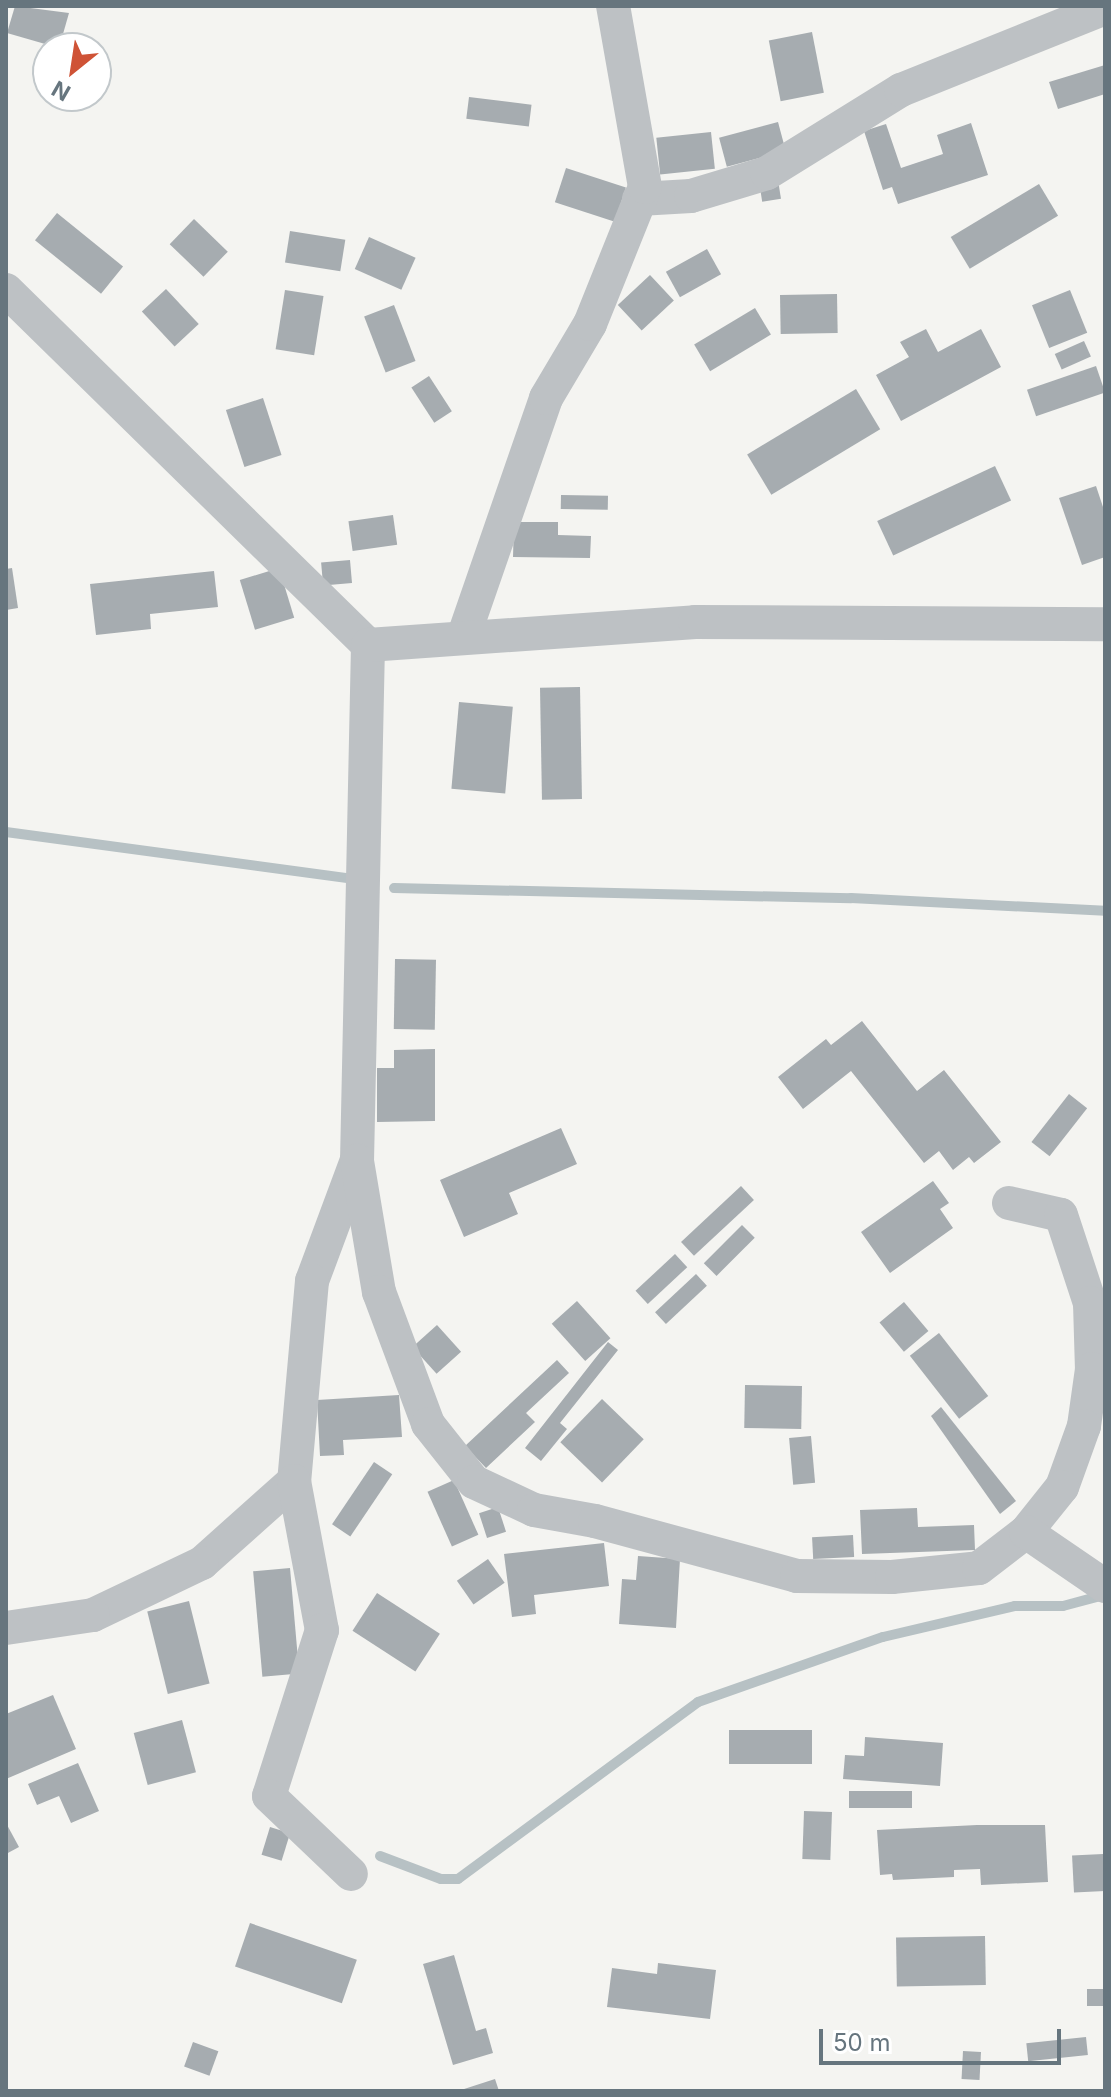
<!DOCTYPE html>
<style>
body{margin:0}
#map{position:relative;width:1111px;height:2097px;overflow:hidden;background:#f4f4f1;font-family:Inter,sans-serif}
div>[style]{position:absolute}
.stream>*{height:10px;margin:-5px;padding:0 5px;transform-origin:5px;border-radius:5px;background:#b7c1c4}
.building>*{inset:0;background:#a6acb0;transform-origin:0 0}
.minor>*{height:34px;margin:-17px;padding:0 17px;transform-origin:17px;border-radius:17px;background:#bdc1c4}
span{translate:-50% -50%;white-space:nowrap;text-align:center;line-height:1.15;-webkit-text-stroke:8px #fff;paint-order:stroke}
.frame{position:absolute;inset:0;border:8px solid #66757e;pointer-events:none}
.north{position:absolute;left:32px;top:32px;width:80px;height:80px;box-sizing:border-box;background:#fff;border:2px solid #c2c8cb;border-radius:50%;rotate:210deg;font-size:22px;font-weight:700;line-height:32px;text-align:center;color:#66757e}
.north::after{content:'';display:block;margin:auto;width:28px;height:36px;background:#cf5336;clip-path:polygon(50% 0,100% 100%,50% 72%,0 100%)}
.scale{position:absolute;left:819px;top:2029px;width:242px;height:36px;box-sizing:border-box;border:4px solid #66757e;border-top:0;padding-left:10px;font-size:24px;line-height:28px;white-space:nowrap;color:#66757e;-webkit-text-stroke:6px #fff;paint-order:stroke}
</style>
<div id="map">
<div class="stream">
<i style="left:6px;top:832px;width:350px;rotate:7.7deg"></i>
<i style="left:394px;top:888px;width:457px;rotate:1.3deg"></i>
<i style="left:851px;top:898px;width:254px;rotate:2.9deg"></i>
<i style="left:380px;top:1856px;width:65px;rotate:20.7deg"></i>
<i style="left:441px;top:1879px;width:17px"></i>
<i style="left:458px;top:1879px;width:298px;rotate:-36.4deg"></i>
<i style="left:698px;top:1702px;width:196px;rotate:-19.4deg"></i>
<i style="left:883px;top:1637px;width:136px;rotate:-13.2deg"></i>
<i style="left:1015px;top:1606px;width:48px"></i>
<i style="left:1063px;top:1606px;width:38px;rotate:-15deg"></i>
</div>
<div class="building">
<i style="clip-path:polygon(15px 6px,69px 13px,59px 48px,7px 33px)"></i>
<i style="left:812px;top:32px;width:62px;height:44px;rotate:79deg"></i>
<i style="clip-path:polygon(1105px 65px,1105px 94px,1058px 109px,1049px 82px)"></i>
<i style="left:469px;top:97px;width:63px;height:22px;rotate:7deg"></i>
<i style="left:778px;top:122px;width:30px;height:61px;rotate:75deg"></i>
<i style="clip-path:polygon(971px 123px,988px 175px,898px 204px,892px 187px,883px 190px,864px 131px,886px 124px,901px 168px,943px 154px,937px 135px)"></i>
<i style="left:711px;top:132px;width:37px;height:55px;rotate:84deg"></i>
<i style="left:566px;top:168px;width:63px;height:36px;rotate:18deg"></i>
<i style="left:778px;top:180px;width:19px;height:19px;rotate:81deg"></i>
<i style="left:1039px;top:184px;width:37px;height:103px;rotate:59deg"></i>
<i style="left:57px;top:213px;width:85px;height:35px;rotate:39deg"></i>
<i style="left:194px;top:219px;width:47px;height:35px;rotate:44deg"></i>
<i style="left:290px;top:231px;width:56px;height:32px;rotate:9deg"></i>
<i style="left:369px;top:237px;width:51px;height:35px;rotate:24deg"></i>
<i style="left:707px;top:249px;width:29px;height:47px;rotate:61deg"></i>
<i style="left:650px;top:275px;width:35px;height:44px;rotate:47deg"></i>
<i style="left:166px;top:289px;width:48px;height:33px;rotate:47deg"></i>
<i style="left:285px;top:290px;width:39px;height:60px;rotate:9deg"></i>
<i style="left:1070px;top:290px;width:46px;height:41px;rotate:68deg"></i>
<i style="left:837px;top:294px;width:39px;height:57px;rotate:89deg"></i>
<i style="left:394px;top:305px;width:60px;height:32px;rotate:69deg"></i>
<i style="left:755px;top:308px;width:31px;height:71px;rotate:59deg"></i>
<i style="clip-path:polygon(926px 329px,938px 352px,981px 329px,1001px 367px,901px 421px,876px 375px,909px 357px,900px 342px)"></i>
<i style="left:1084px;top:341px;width:17px;height:32px;rotate:66deg"></i>
<i style="left:1096px;top:366px;width:28px;height:73px;rotate:71deg"></i>
<i style="left:429px;top:376px;width:42px;height:21px;rotate:57deg"></i>
<i style="left:856px;top:389px;width:47px;height:127px;rotate:59deg"></i>
<i style="left:263px;top:398px;width:60px;height:39px;rotate:72deg"></i>
<i style="left:995px;top:466px;width:38px;height:130px;rotate:65deg"></i>
<i style="clip-path:polygon(1096px 486px,1105px 513px,1105px 557px,1082px 565px,1059px 498px)"></i>
<i style="left:561px;top:495px;width:47px;height:14px;rotate:1deg"></i>
<i style="left:393px;top:515px;width:30px;height:45px;rotate:82deg"></i>
<i style="clip-path:polygon(514px 522px,558px 522px,558px 535px,591px 536px,590px 558px,513px 557px)"></i>
<i style="left:350px;top:560px;width:23px;height:29px;rotate:85deg"></i>
<i style="clip-path:polygon(12px 568px,18px 608px,6px 610px,6px 569px)"></i>
<i style="left:279px;top:568px;width:52px;height:41px;rotate:73deg"></i>
<i style="clip-path:polygon(214px 571px,218px 607px,150px 614px,151px 629px,96px 635px,90px 584px)"></i>
<i style="left:580px;top:687px;width:112px;height:40px;rotate:89deg"></i>
<i style="left:459px;top:702px;width:54px;height:87px;rotate:5deg"></i>
<i style="left:395px;top:959px;width:41px;height:70px;rotate:1deg"></i>
<i style="clip-path:polygon(862px 1021px,917px 1091px,944px 1070px,1001px 1142px,974px 1163px,969px 1157px,953px 1170px,939px 1151px,924px 1163px,851px 1071px,803px 1109px,778px 1077px,826px 1039px,831px 1045px)"></i>
<i style="clip-path:polygon(435px 1049px,435px 1121px,377px 1122px,377px 1068px,394px 1068px,394px 1050px)"></i>
<i style="left:1069px;top:1094px;width:23px;height:61px;rotate:38deg"></i>
<i style="clip-path:polygon(561px 1128px,577px 1164px,509px 1193px,518px 1214px,464px 1237px,440px 1180px)"></i>
<i style="clip-path:polygon(933px 1181px,949px 1203px,940px 1209px,953px 1228px,890px 1273px,861px 1232px)"></i>
<i style="left:741px;top:1186px;width:19px;height:82px;rotate:47deg"></i>
<i style="left:742px;top:1225px;width:18px;height:54px;rotate:45deg"></i>
<i style="left:675px;top:1254px;width:18px;height:54px;rotate:47deg"></i>
<i style="left:696px;top:1274px;width:16px;height:56px;rotate:47deg"></i>
<i style="left:577px;top:1301px;width:50px;height:34px;rotate:48deg"></i>
<i style="left:904px;top:1302px;width:38px;height:32px;rotate:50deg"></i>
<i style="left:437px;top:1325px;width:36px;height:33px;rotate:48deg"></i>
<i style="left:939px;top:1333px;width:80px;height:37px;rotate:52deg"></i>
<i style="clip-path:polygon(608px 1342px,618px 1350px,560px 1423px,567px 1429px,541px 1461px,525px 1448px)"></i>
<i style="clip-path:polygon(557px 1360px,569px 1373px,526px 1413px,535px 1422px,486px 1468px,465px 1446px)"></i>
<i style="left:745px;top:1385px;width:57px;height:43px;rotate:1deg"></i>
<i style="clip-path:polygon(399px 1395px,402px 1437px,343px 1440px,344px 1455px,320px 1456px,317px 1400px)"></i>
<i style="left:602px;top:1399px;width:58px;height:60px;rotate:44deg"></i>
<i style="clip-path:polygon(941px 1407px,1016px 1501px,1000px 1514px,931px 1416px)"></i>
<i style="left:811px;top:1436px;width:47px;height:22px;rotate:85deg"></i>
<i style="left:374px;top:1462px;width:22px;height:75px;rotate:34deg"></i>
<i style="left:454px;top:1480px;width:60px;height:29px;rotate:66deg"></i>
<i style="left:498px;top:1507px;width:26px;height:20px;rotate:72deg"></i>
<i style="clip-path:polygon(917px 1508px,918px 1527px,974px 1525px,975px 1550px,862px 1554px,860px 1510px)"></i>
<i style="left:853px;top:1535px;width:22px;height:41px;rotate:87deg"></i>
<i style="clip-path:polygon(604px 1543px,609px 1586px,534px 1595px,536px 1614px,512px 1617px,504px 1554px)"></i>
<i style="clip-path:polygon(638px 1556px,680px 1559px,676px 1628px,619px 1624px,622px 1579px,636px 1580px)"></i>
<i style="left:488px;top:1559px;width:29px;height:38px;rotate:55deg"></i>
<i style="left:290px;top:1568px;width:106px;height:37px;rotate:85deg"></i>
<i style="left:377px;top:1593px;width:75px;height:45px;rotate:33deg"></i>
<i style="left:189px;top:1601px;width:85px;height:43px;rotate:76deg"></i>
<i style="clip-path:polygon(53px 1695px,76px 1749px,6px 1779px,6px 1714px)"></i>
<i style="left:182px;top:1720px;width:54px;height:50px;rotate:75deg"></i>
<i style="left:812px;top:1730px;width:34px;height:83px;rotate:90deg"></i>
<i style="clip-path:polygon(865px 1737px,943px 1743px,940px 1786px,843px 1779px,845px 1755px,864px 1756px)"></i>
<i style="clip-path:polygon(78px 1763px,99px 1811px,71px 1823px,59px 1796px,37px 1805px,28px 1784px)"></i>
<i style="left:849px;top:1791px;width:63px;height:17px"></i>
<i style="left:804px;top:1811px;width:28px;height:48px;rotate:2deg"></i>
<i style="clip-path:polygon(6px 1823px,19px 1847px,6px 1854px)"></i>
<i style="clip-path:polygon(977px 1825px,1045px 1825px,1048px 1882px,981px 1885px,980px 1869px,954px 1870px,954px 1877px,893px 1880px,892px 1874px,880px 1875px,877px 1830px)"></i>
<i style="left:270px;top:1827px;width:21px;height:29px;rotate:17deg"></i>
<i style="left:1103px;top:1854px;width:37px;height:31px;rotate:87deg"></i>
<i style="left:250px;top:1923px;width:113px;height:46px;rotate:19deg"></i>
<i style="left:985px;top:1936px;width:49px;height:89px;rotate:89deg"></i>
<i style="clip-path:polygon(454px 1955px,476px 2031px,486px 2028px,493px 2053px,453px 2065px,423px 1964px)"></i>
<i style="clip-path:polygon(658px 1963px,716px 1970px,710px 2019px,607px 2007px,612px 1968px,657px 1974px)"></i>
<i style="left:1105px;top:1989px;width:17px;height:18px;rotate:90deg"></i>
<i style="left:1086px;top:2037px;width:18px;height:60px;rotate:84deg"></i>
<i style="left:193px;top:2042px;width:27px;height:26px;rotate:20deg"></i>
<i style="left:963px;top:2051px;width:18px;height:28px;rotate:3deg"></i>
<i style="clip-path:polygon(495px 2079px,499px 2091px,461px 2091px,461px 2090px)"></i>
</div>
<div class="minor">
<i style="left:639px;top:199px;width:52px;rotate:-3.3deg"></i>
<i style="left:691px;top:196px;width:79px;rotate:-16.8deg"></i>
<i style="left:767px;top:173px;width:158px;rotate:-31.8deg"></i>
<i style="left:901px;top:90px;width:220px;rotate:-21.9deg"></i>
<i style="left:6px;top:290px;width:507px;rotate:44.44deg"></i>
<i style="left:368px;top:645px;width:515px;rotate:91.22deg"></i>
<i style="left:357px;top:1160px;width:129px;rotate:110.4deg"></i>
<i style="left:312px;top:1281px;width:201px;rotate:95.1deg"></i>
<i style="left:294px;top:1481px;width:123px;rotate:138.3deg"></i>
<i style="left:202px;top:1563px;width:121px;rotate:154.5deg"></i>
<i style="left:93px;top:1615px;width:88px;rotate:171.5deg"></i>
<i style="left:463px;top:638px;width:254px;rotate:-70.9deg"></i>
<i style="left:546px;top:398px;width:86px;rotate:-59.3deg"></i>
<i style="left:590px;top:324px;width:148px;rotate:-68.1deg"></i>
<i style="left:645px;top:187px;width:184px;rotate:-100deg"></i>
<i style="left:368px;top:645px;width:328px;rotate:-4deg"></i>
<i style="left:695px;top:622px;width:410px;rotate:0.3deg"></i>
<i style="left:357px;top:1161px;width:133px;rotate:80.5deg"></i>
<i style="left:379px;top:1292px;width:141px;rotate:69.6deg"></i>
<i style="left:428px;top:1424px;width:74px;rotate:51.6deg"></i>
<i style="left:474px;top:1482px;width:66px;rotate:25deg"></i>
<i style="left:534px;top:1510px;width:62px;rotate:10.2deg"></i>
<i style="left:595px;top:1521px;width:209px;rotate:15.2deg"></i>
<i style="left:797px;top:1576px;width:95px;rotate:0.6deg"></i>
<i style="left:892px;top:1577px;width:87px;rotate:-5.9deg"></i>
<i style="left:979px;top:1568px;width:59px;rotate:-37.5deg"></i>
<i style="left:1009px;top:1203px;width:53px;rotate:13deg"></i>
<i style="left:1061px;top:1215px;width:93px;rotate:71.8deg"></i>
<i style="left:1090px;top:1303px;width:66px;rotate:88.3deg"></i>
<i style="left:1092px;top:1369px;width:58px;rotate:98deg"></i>
<i style="left:1084px;top:1426px;width:65px;rotate:109.8deg"></i>
<i style="left:1062px;top:1487px;width:58px;rotate:128.7deg"></i>
<i style="left:1026px;top:1532px;width:96px;rotate:34.4deg"></i>
<i style="left:294px;top:1481px;width:152px;rotate:79.4deg"></i>
<i style="left:322px;top:1630px;width:174px;rotate:107.7deg"></i>
<i style="left:269px;top:1796px;width:113px;rotate:43.6deg"></i>
</div>
<div class="frame"></div>
<div class="north">N</div>
<div class="scale">50 m</div>
</div>
